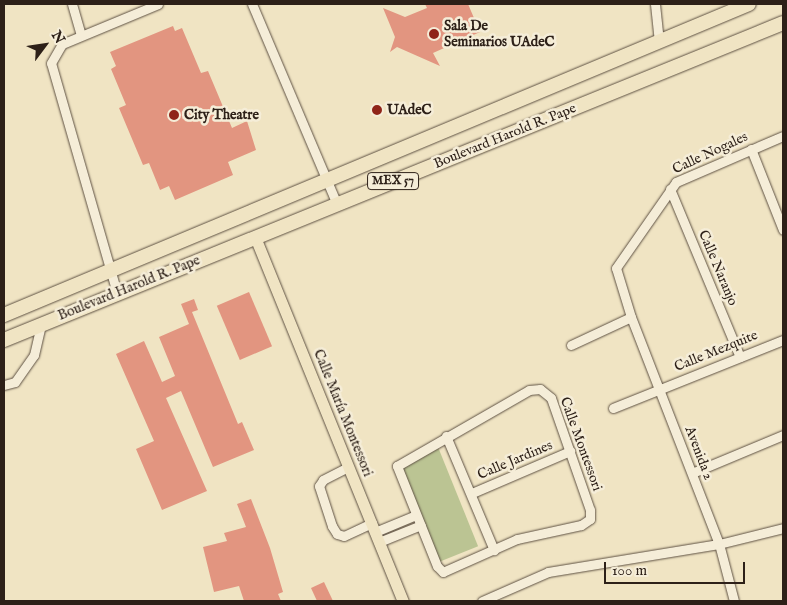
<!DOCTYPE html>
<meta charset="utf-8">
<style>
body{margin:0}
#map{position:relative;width:787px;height:605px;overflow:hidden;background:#f0e4c3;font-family:"IM FELL English",serif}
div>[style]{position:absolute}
.green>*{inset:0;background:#bbc493;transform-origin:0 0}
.building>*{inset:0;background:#e29580;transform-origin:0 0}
.roads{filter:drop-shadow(0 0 1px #5e5143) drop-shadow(0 0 1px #5e5143)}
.minor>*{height:9px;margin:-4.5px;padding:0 4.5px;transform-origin:4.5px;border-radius:4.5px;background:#f5edd8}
.major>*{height:11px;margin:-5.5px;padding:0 5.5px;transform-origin:5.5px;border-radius:5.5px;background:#f0e4c3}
.highway>*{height:14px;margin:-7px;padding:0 7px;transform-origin:7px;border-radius:7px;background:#f0e4c3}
.dots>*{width:14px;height:14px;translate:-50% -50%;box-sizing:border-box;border:2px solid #f5edd8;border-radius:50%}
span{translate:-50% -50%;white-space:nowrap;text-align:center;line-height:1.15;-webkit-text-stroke:5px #f5edd8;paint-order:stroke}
.shield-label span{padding:1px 4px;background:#f5edd8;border:1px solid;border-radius:4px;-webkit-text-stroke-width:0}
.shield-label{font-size:12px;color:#2d2018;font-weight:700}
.poi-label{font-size:14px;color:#2d2018;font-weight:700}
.left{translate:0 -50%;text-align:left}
.street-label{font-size:14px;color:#2d2018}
.frame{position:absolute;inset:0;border:5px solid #2d2018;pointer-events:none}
.north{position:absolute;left:20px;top:20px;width:50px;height:50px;-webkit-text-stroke:4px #f5edd8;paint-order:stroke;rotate:59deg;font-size:14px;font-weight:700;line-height:20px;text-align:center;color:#2d2018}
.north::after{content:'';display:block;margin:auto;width:18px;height:22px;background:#2d2018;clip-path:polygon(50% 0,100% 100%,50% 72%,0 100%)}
.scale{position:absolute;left:604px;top:562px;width:141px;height:22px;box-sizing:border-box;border:2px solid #2d2018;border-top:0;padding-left:6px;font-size:15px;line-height:18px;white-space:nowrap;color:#2d2018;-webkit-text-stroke:4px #f5edd8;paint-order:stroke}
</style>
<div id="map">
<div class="green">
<i style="left:438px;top:447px;width:107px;height:45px;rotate:68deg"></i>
</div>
<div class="building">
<i style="clip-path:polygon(425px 4px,468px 4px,480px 32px,433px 53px,440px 66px,397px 47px,390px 52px,395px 37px,383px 8px,405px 17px,427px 8px)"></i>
<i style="clip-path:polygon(173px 26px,175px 31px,182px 28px,201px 73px,208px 71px,232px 128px,247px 121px,256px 150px,228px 162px,233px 175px,175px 200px,169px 186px,160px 190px,149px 163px,143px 165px,119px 108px,126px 105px,111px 69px,116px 66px,110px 52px)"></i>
<i style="left:249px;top:292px;width:59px;height:35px;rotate:67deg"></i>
<i style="clip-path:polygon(194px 299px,198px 310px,192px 312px,238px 424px,242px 422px,254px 450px,213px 467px,181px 391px,166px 398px,207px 491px,162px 510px,136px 449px,154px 441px,116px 354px,144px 341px,162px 382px,175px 376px,159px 337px,189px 324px,181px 304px)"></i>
<i style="clip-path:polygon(251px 499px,270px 548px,283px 592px,278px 594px,281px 601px,244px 601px,239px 586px,214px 592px,203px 547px,227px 541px,224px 533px,246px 527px,237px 504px)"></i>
<i style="clip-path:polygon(324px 582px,333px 601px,317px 601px,311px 588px)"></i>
</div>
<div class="roads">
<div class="minor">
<i style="left:72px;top:4px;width:32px;rotate:74deg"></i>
<i style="left:252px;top:4px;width:217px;rotate:67deg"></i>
<i style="left:655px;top:4px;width:36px;rotate:84deg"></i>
<i style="left:751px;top:149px;width:87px;rotate:68.4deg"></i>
<i style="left:670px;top:189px;width:182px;rotate:67.4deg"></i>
<i style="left:117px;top:293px;width:239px;rotate:-106deg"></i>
<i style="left:51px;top:63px;width:22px;rotate:-60deg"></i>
<i style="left:62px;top:44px;width:104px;rotate:-22.6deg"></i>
<i style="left:571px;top:345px;width:66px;rotate:-25deg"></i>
<i style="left:4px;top:385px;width:11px;rotate:-15deg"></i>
<i style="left:15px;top:382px;width:33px;rotate:-55deg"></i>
<i style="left:34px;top:355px;width:31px;rotate:-77deg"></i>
<i style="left:540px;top:389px;width:14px;rotate:39deg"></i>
<i style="left:551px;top:398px;width:119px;rotate:70.8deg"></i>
<i style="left:590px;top:510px;width:9px;rotate:90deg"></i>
<i style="left:590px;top:519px;width:11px;rotate:146deg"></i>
<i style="left:581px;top:525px;width:66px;rotate:167.7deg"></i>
<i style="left:517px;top:539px;width:81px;rotate:156deg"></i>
<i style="left:443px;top:572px;width:8px;rotate:-135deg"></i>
<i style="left:437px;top:566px;width:108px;rotate:-111.8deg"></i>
<i style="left:397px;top:466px;width:152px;rotate:-29.9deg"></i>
<i style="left:529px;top:390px;width:11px;rotate:-5deg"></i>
<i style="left:613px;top:408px;width:183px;rotate:-21.8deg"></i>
<i style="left:446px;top:436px;width:124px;rotate:67.2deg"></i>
<i style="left:348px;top:467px;width:28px;rotate:153deg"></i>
<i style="left:323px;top:480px;width:7px;rotate:124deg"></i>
<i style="left:319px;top:486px;width:42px;rotate:72deg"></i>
<i style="left:332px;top:526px;width:9px;rotate:58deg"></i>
<i style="left:337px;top:534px;width:7px;rotate:16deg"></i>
<i style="left:344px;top:536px;width:31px;rotate:-25deg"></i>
<i style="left:692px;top:473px;width:99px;rotate:-22.7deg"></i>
<i style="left:472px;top:493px;width:107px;rotate:-23.2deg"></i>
<i style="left:375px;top:532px;width:44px;rotate:-22.5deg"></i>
<i style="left:379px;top:542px;width:45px;rotate:-22deg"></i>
<i style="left:482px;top:601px;width:72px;rotate:-23.7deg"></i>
<i style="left:548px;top:572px;width:173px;rotate:-9.3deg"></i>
<i style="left:719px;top:544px;width:66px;rotate:-14deg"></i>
<i style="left:734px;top:601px;width:59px;rotate:-104.7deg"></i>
<i style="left:719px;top:544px;width:243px;rotate:-111.2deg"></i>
<i style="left:631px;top:317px;width:51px;rotate:-107deg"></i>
<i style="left:616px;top:268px;width:105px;rotate:-55.1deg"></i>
<i style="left:676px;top:182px;width:116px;rotate:-23.3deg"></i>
</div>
<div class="major">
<i style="left:255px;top:237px;width:393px;rotate:67.9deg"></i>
</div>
<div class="highway">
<i style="left:4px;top:315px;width:807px;rotate:-22.66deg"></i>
<i style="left:4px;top:340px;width:841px;rotate:-22.14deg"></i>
</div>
</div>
<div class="dots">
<i style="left:434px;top:34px;background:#8f2418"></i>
<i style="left:377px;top:110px;background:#8f2418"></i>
<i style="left:174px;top:115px;background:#8f2418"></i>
</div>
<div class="shield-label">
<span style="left:393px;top:181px">MEX 57</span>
</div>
<div class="poi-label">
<span class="left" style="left:444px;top:34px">Sala De<br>Seminarios UAdeC</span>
<span class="left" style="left:387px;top:110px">UAdeC</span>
<span class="left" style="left:184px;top:115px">City Theatre</span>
</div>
<div class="street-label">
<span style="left:505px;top:136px;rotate:-22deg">Boulevard Harold R. Pape</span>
<span style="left:710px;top:153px;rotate:-25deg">Calle Nogales</span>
<span style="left:718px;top:268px;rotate:67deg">Calle Naranjo</span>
<span style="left:129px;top:288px;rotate:-22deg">Boulevard Harold R. Pape</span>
<span style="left:716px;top:351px;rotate:-22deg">Calle Mezquite</span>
<span style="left:343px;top:413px;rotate:68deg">Calle María Montessori</span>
<span style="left:581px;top:444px;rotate:70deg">Calle Montessori</span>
<span style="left:699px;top:453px;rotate:69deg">Avenida 2</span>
<span style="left:515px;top:460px;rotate:-23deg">Calle Jardines</span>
</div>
<div class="frame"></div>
<div class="north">N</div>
<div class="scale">100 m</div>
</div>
